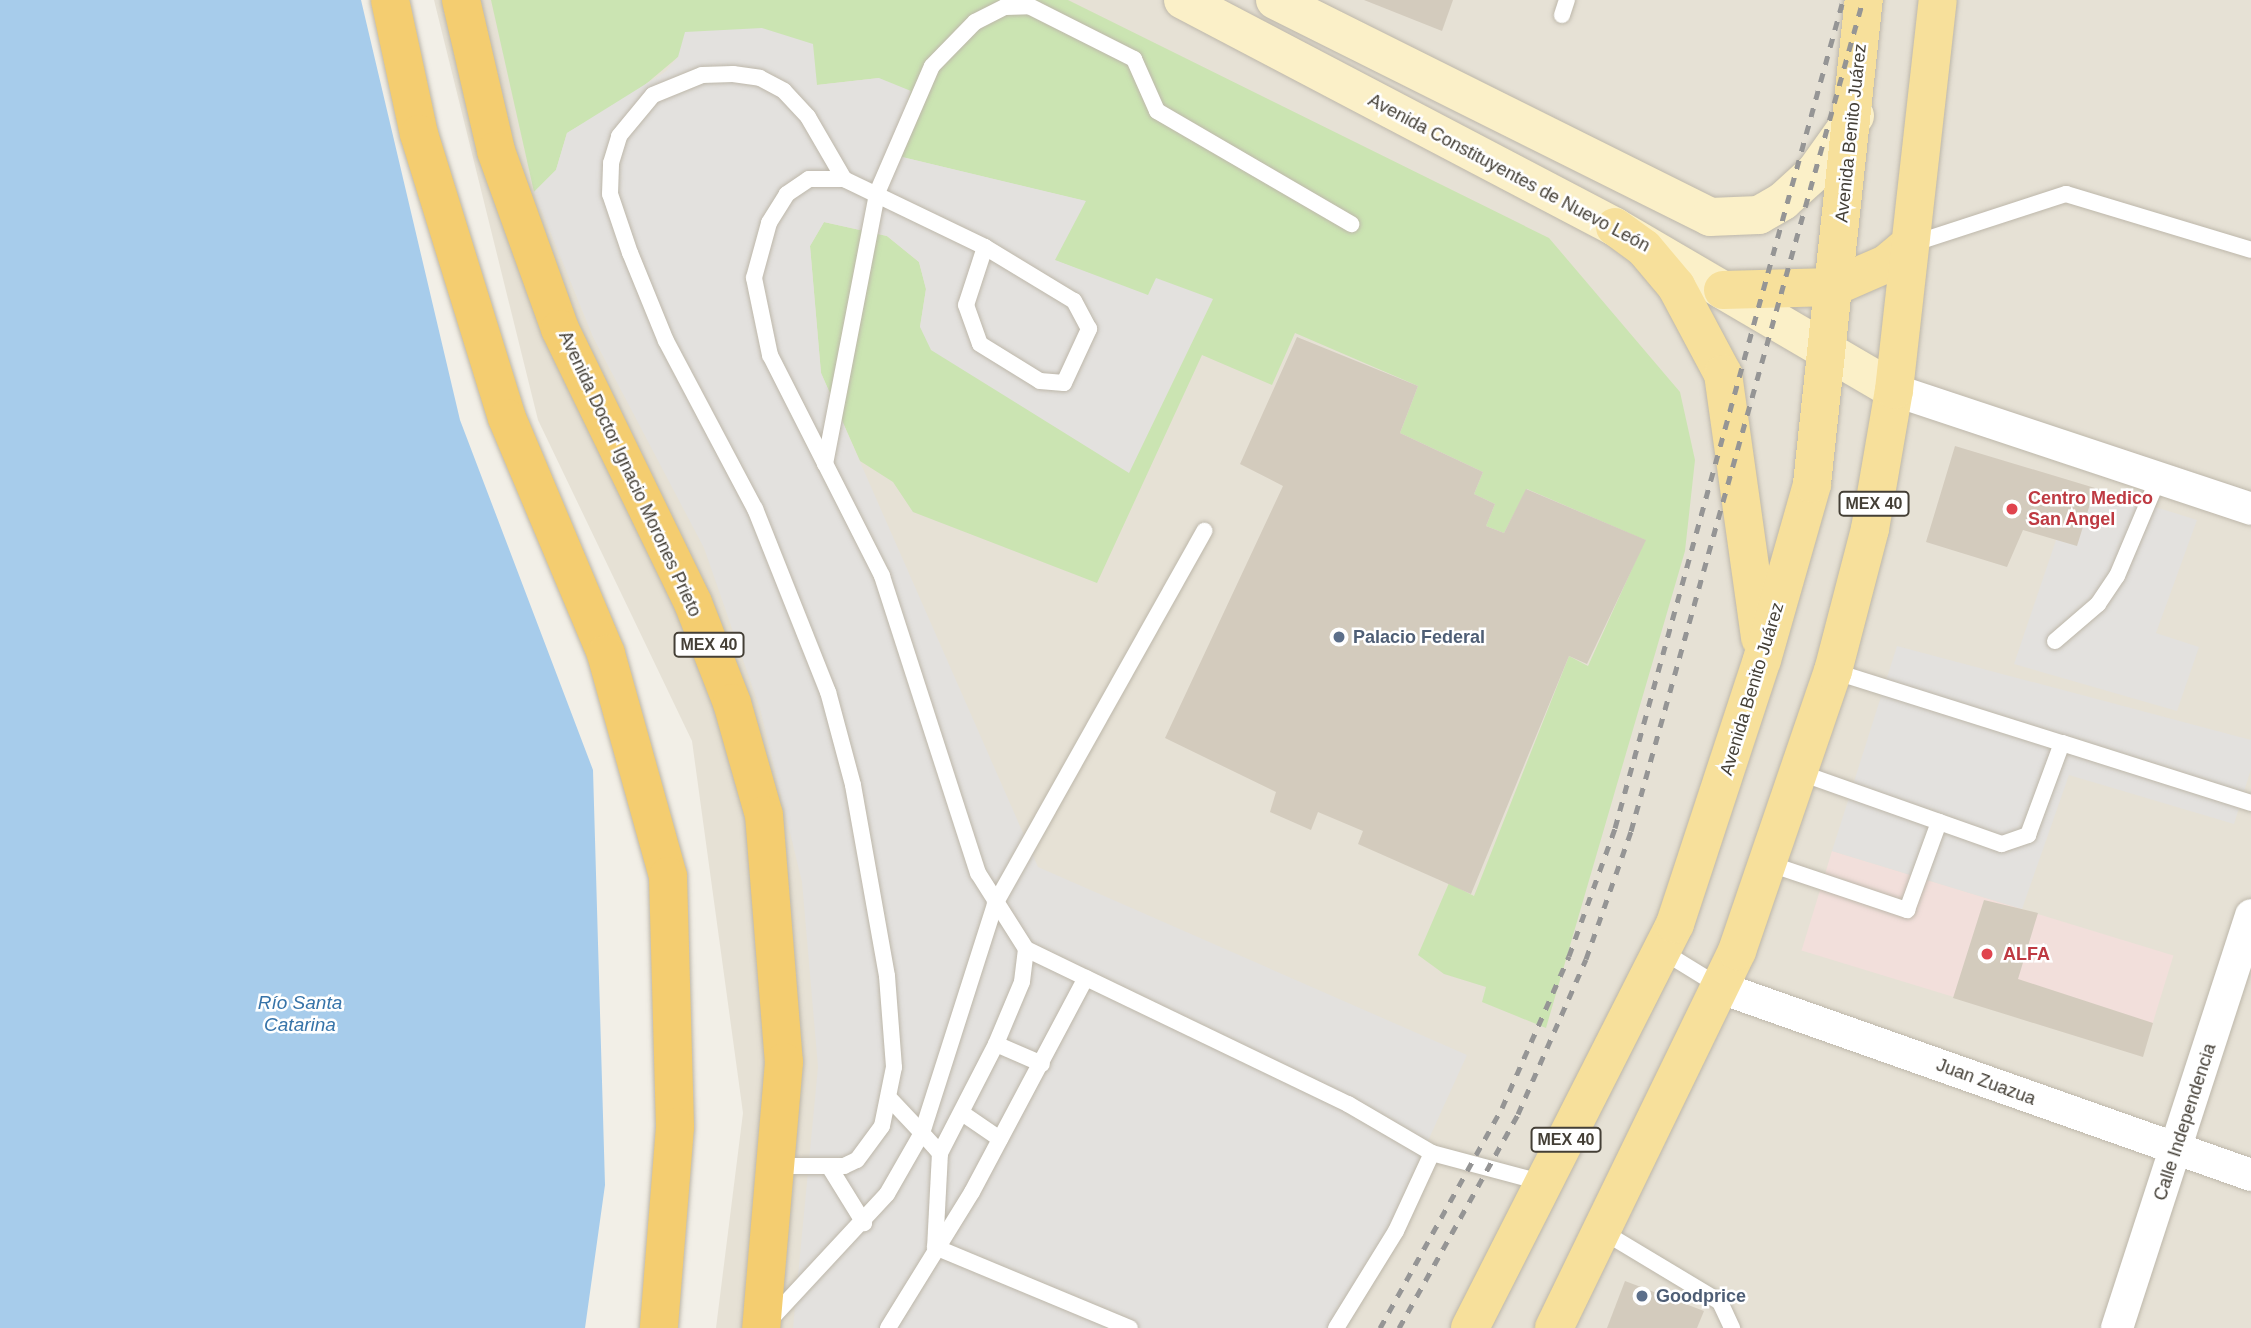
<!DOCTYPE html>
<meta charset="utf-8">
<style>
body{margin:0}
#map{position:relative;width:2251px;height:1328px;overflow:hidden;background:#f2efe7;font-family:Arial,sans-serif}
div>[style]{position:absolute}
.residential>*{inset:0;background:#e6e1d5}
.medical>*{inset:0;background:#f2dfdb;transform-origin:0 0}
.green>*{inset:0;background:#cbe4b2}
.parking>*{inset:0;background:#e3e1de}
.water>*{inset:0;background:#a7cceb}
.building>*{inset:0;background:#d3cbbd}
.roads{filter:drop-shadow(0 0 2px #bdb7aa) drop-shadow(0 0 2px #bdb7aa)}
.lane>*{height:16px;margin:-8px;padding:0 8px;transform-origin:8px;border-radius:8px;background:#fff}
.street>*{height:32px;margin:-16px;padding:0 16px;transform-origin:16px;border-radius:16px;background:#fff}
.secondary>*{height:38px;margin:-19px;padding:0 19px;transform-origin:19px;border-radius:19px;background:#fbf0c8}
.primary>*{height:38px;margin:-19px;padding:0 19px;transform-origin:19px;border-radius:19px;background:#f7e09b}
.highway>*{height:38px;margin:-19px;padding:0 19px;transform-origin:19px;border-radius:19px;background:#f4cd70}
.rail>*{height:5px;margin-top:-2.5px;transform-origin:0;background:repeating-linear-gradient(90deg,#959595 0 9px,transparent 0 18px)}
.dots>*{width:19px;height:19px;translate:-50% -50%;box-sizing:border-box;border:4px solid #fff;border-radius:50%}
span{translate:-50% -50%;white-space:nowrap;text-align:center;line-height:1.15;-webkit-text-stroke:5px #fff;paint-order:stroke}
.shield-label span{padding:2px 5px;background:#fff;border:2px solid;border-radius:5px;-webkit-text-stroke-width:0}
.shield-label{font-size:16px;color:#443f36;font-weight:700}
.street-label{font-size:18px;color:#443f36}
.health-label{font-size:18px;color:#be3a42;font-weight:700}
.left{translate:0 -50%;text-align:left}
.service-label{font-size:18px;color:#4e5e75;font-weight:700}
.water-label{font-size:19px;color:#3774a9;font-style:italic}
</style>
<div id="map">
<div class="residential">
<i style="clip-path:polygon(434px 0,2251px 0,2251px 1328px,716px 1328px,743px 1113px,692px 741px,538px 420px)"></i>
</div>
<div class="medical">
<i style="left:1832px;top:851px;width:357px;height:104px;rotate:17deg"></i>
</div>
<div class="green">
<i style="clip-path:polygon(491px 0,1068px 0,1549px 238px,1680px 392px,1695px 460px,1685px 551px,1546px 1028px,1482px 1002px,1486px 987px,1444px 974px,1418px 955px,1449px 883px,1474px 896px,1569px 656px,1588px 666px,1645px 540px,1527px 489px,1504px 533px,1486px 526px,1495px 504px,1474px 494px,1483px 472px,1400px 433px,1418px 386px,1295px 333px,1272px 385px,1202px 355px,1097px 583px,913px 512px,893px 482px,860px 461px,821px 373px,810px 246px,824px 222px,887px 236px,919px 262px,926px 289px,920px 327px,1187px 348px,1212px 299px,1148px 296px,1054px 260px,1085px 201px,902px 157px,892px 147px,879px 78px,817px 85px,678px 57px,634px 94px,567px 133px,556px 170px,534px 192px)"></i>
</div>
<div class="parking">
<i style="clip-path:polygon(762px 28px,813px 44px,817px 85px,879px 78px,911px 91px,893px 146px,902px 157px,1086px 201px,1055px 260px,1148px 295px,1156px 278px,1213px 299px,1129px 473px,931px 350px,920px 327px,926px 289px,919px 262px,887px 236px,824px 222px,810px 246px,821px 373px,1038px 867px,1467px 1055px,1371px 1266px,1331px 1328px,793px 1328px,818px 1067px,802px 882px,760px 709px,704px 548px,593px 337px,534px 192px,556px 170px,567px 133px,665px 72px,678px 57px,685px 32px)"></i>
<i style="clip-path:polygon(2095px 488px,2197px 520px,2156px 633px,2199px 647px,2177px 711px,2014px 664px,2056px 540px)"></i>
<i style="clip-path:polygon(1897px 646px,2251px 740px,2251px 769px,2234px 824px,2069px 775px,2022px 909px,1832px 851px)"></i>
</div>
<div class="water">
<i style="clip-path:polygon(0 0,361px 0,460px 420px,593px 770px,605px 1185px,585px 1328px,0 1328px)"></i>
</div>
<div class="building">
<i style="clip-path:polygon(1364px 0,1453px 0,1442px 31px)"></i>
<i style="clip-path:polygon(1297px 337px,1418px 386px,1400px 433px,1483px 472px,1474px 494px,1495px 504px,1486px 526px,1504px 533px,1526px 489px,1646px 540px,1587px 664px,1569px 656px,1471px 894px,1358px 844px,1363px 831px,1318px 812px,1311px 830px,1270px 812px,1276px 792px,1165px 738px,1283px 486px,1240px 464px)"></i>
<i style="clip-path:polygon(1955px 446px,2095px 488px,2077px 546px,2023px 530px,2007px 567px,1926px 542px)"></i>
<i style="clip-path:polygon(1984px 900px,2038px 913px,2018px 979px,2153px 1023px,2143px 1057px,1953px 998px)"></i>
<i style="clip-path:polygon(1625px 1281px,1704px 1311px,1697px 1328px,1607px 1328px)"></i>
</div>
<div class="roads">
<div class="lane">
<i style="left:1562px;top:15px;width:16px;rotate:-72deg"></i>
<i style="left:1912px;top:244px;width:162px;rotate:-18deg"></i>
<i style="left:2066px;top:194px;width:193px;rotate:16.8deg"></i>
<i style="left:985px;top:247px;width:61px;rotate:108.1deg"></i>
<i style="left:966px;top:305px;width:41px;rotate:70.3deg"></i>
<i style="left:980px;top:344px;width:70px;rotate:31.7deg"></i>
<i style="left:1040px;top:381px;width:24px;rotate:5deg"></i>
<i style="left:1064px;top:383px;width:60px;rotate:-65.2deg"></i>
<i style="left:1089px;top:329px;width:32px;rotate:-118deg"></i>
<i style="left:1074px;top:301px;width:104px;rotate:-148.8deg"></i>
<i style="left:985px;top:247px;width:157px;rotate:-154.3deg"></i>
<i style="left:844px;top:179px;width:35px;rotate:180deg"></i>
<i style="left:809px;top:179px;width:27px;rotate:146deg"></i>
<i style="left:787px;top:194px;width:34px;rotate:122deg"></i>
<i style="left:769px;top:223px;width:57px;rotate:105.3deg"></i>
<i style="left:754px;top:278px;width:79px;rotate:78.3deg"></i>
<i style="left:770px;top:355px;width:248px;rotate:63.1deg"></i>
<i style="left:882px;top:576px;width:312px;rotate:72.1deg"></i>
<i style="left:978px;top:873px;width:90px;rotate:57.7deg"></i>
<i style="left:1026px;top:949px;width:33px;rotate:97deg"></i>
<i style="left:1022px;top:982px;width:67px;rotate:112.8deg"></i>
<i style="left:825px;top:464px;width:276px;rotate:-79.1deg"></i>
<i style="left:877px;top:193px;width:138px;rotate:-66.6deg"></i>
<i style="left:932px;top:66px;width:62px;rotate:-45.7deg"></i>
<i style="left:975px;top:22px;width:34px;rotate:-27deg"></i>
<i style="left:1005px;top:7px;width:24px;rotate:-2deg"></i>
<i style="left:1029px;top:6px;width:118px;rotate:26.8deg"></i>
<i style="left:1134px;top:59px;width:57px;rotate:66.1deg"></i>
<i style="left:1157px;top:111px;width:225px;rotate:30.2deg"></i>
<i style="left:2055px;top:641px;width:57px;rotate:-40.7deg"></i>
<i style="left:2098px;top:604px;width:34px;rotate:-56deg"></i>
<i style="left:2117px;top:576px;width:105px;rotate:-67.1deg"></i>
<i style="left:1833px;top:671px;width:240px;rotate:17.5deg"></i>
<i style="left:1801px;top:773px;width:213px;rotate:19.5deg"></i>
<i style="left:2002px;top:844px;width:28px;rotate:-19deg"></i>
<i style="left:2028px;top:835px;width:98px;rotate:-69.7deg"></i>
<i style="left:2062px;top:743px;width:198px;rotate:17.6deg"></i>
<i style="left:1770px;top:864px;width:145px;rotate:18.6deg"></i>
<i style="left:1907px;top:910px;width:94px;rotate:-70deg"></i>
<i style="left:1026px;top:949px;width:67px;rotate:25.8deg"></i>
<i style="left:1662px;top:951px;width:67px;rotate:31.6deg"></i>
<i style="left:891px;top:1100px;width:45px;rotate:46.8deg"></i>
<i style="left:922px;top:1133px;width:240px;rotate:-72.3deg"></i>
<i style="left:995px;top:904px;width:428px;rotate:-60.7deg"></i>
<i style="left:962px;top:1113px;width:46px;rotate:34.4deg"></i>
<i style="left:940px;top:1153px;width:94px;rotate:93deg"></i>
<i style="left:935px;top:1247px;width:211px;rotate:22.6deg"></i>
<i style="left:1432px;top:1153px;width:116px;rotate:15deg"></i>
<i style="left:776px;top:1166px;width:68px"></i>
<i style="left:844px;top:1166px;width:14px;rotate:-25deg"></i>
<i style="left:857px;top:1160px;width:42px;rotate:-53.7deg"></i>
<i style="left:882px;top:1126px;width:60px;rotate:-78.5deg"></i>
<i style="left:894px;top:1067px;width:91px;rotate:-94.4deg"></i>
<i style="left:887px;top:976px;width:194px;rotate:-100.1deg"></i>
<i style="left:853px;top:785px;width:96px;rotate:-105deg"></i>
<i style="left:828px;top:692px;width:197px;rotate:-111.7deg"></i>
<i style="left:755px;top:509px;width:190px;rotate:-117.9deg"></i>
<i style="left:666px;top:341px;width:95px;rotate:-112.2deg"></i>
<i style="left:630px;top:253px;width:62px;rotate:-108.7deg"></i>
<i style="left:610px;top:194px;width:31px;rotate:-88deg"></i>
<i style="left:611px;top:163px;width:28px;rotate:-73deg"></i>
<i style="left:619px;top:136px;width:53px;rotate:-50.3deg"></i>
<i style="left:653px;top:95px;width:53px;rotate:-22.2deg"></i>
<i style="left:702px;top:75px;width:31px;rotate:-2deg"></i>
<i style="left:733px;top:74px;width:27px;rotate:8deg"></i>
<i style="left:760px;top:78px;width:27px;rotate:28deg"></i>
<i style="left:784px;top:91px;width:35px;rotate:47deg"></i>
<i style="left:808px;top:117px;width:72px;rotate:59.9deg"></i>
<i style="left:830px;top:1168px;width:65px;rotate:58.3deg"></i>
<i style="left:1602px;top:1231px;width:138px;rotate:31deg"></i>
<i style="left:1720px;top:1302px;width:29px;rotate:65deg"></i>
<i style="left:769px;top:1321px;width:173px;rotate:-47.1deg"></i>
<i style="left:887px;top:1194px;width:70px;rotate:-60.2deg"></i>
<i style="left:922px;top:1133px;width:27px;rotate:48deg"></i>
<i style="left:940px;top:1153px;width:123px;rotate:-62.8deg"></i>
<i style="left:996px;top:1044px;width:50px;rotate:23.5deg"></i>
<i style="left:888px;top:1328px;width:160px;rotate:-58.3deg"></i>
<i style="left:972px;top:1192px;width:242px;rotate:-62deg"></i>
<i style="left:1086px;top:978px;width:291px;rotate:25.7deg"></i>
<i style="left:1348px;top:1104px;width:97px;rotate:30.3deg"></i>
<i style="left:1432px;top:1153px;width:86px;rotate:114.8deg"></i>
<i style="left:1396px;top:1231px;width:114px;rotate:121.7deg"></i>
</div>
<div class="street">
<i style="left:1894px;top:390px;width:376px;rotate:18.4deg"></i>
<i style="left:1721px;top:988px;width:562px;rotate:19.43deg"></i>
<i style="left:2117px;top:1328px;width:434px;rotate:-72deg"></i>
</div>
<div class="secondary">
<i style="left:1183px;top:0;width:488px;rotate:27.7deg"></i>
<i style="left:1615px;top:227px;width:323px;rotate:30.3deg"></i>
<i style="left:1275px;top:0;width:486px;rotate:26.5deg"></i>
<i style="left:1710px;top:217px;width:49px;rotate:-2.3deg"></i>
<i style="left:1759px;top:215px;width:28px;rotate:-30deg"></i>
<i style="left:1783px;top:201px;width:43px;rotate:-42.2deg"></i>
<i style="left:1815px;top:172px;width:69px;rotate:-54.5deg"></i>
</div>
<div class="primary">
<i style="left:1615px;top:227px;width:36px;rotate:36deg"></i>
<i style="left:1644px;top:248px;width:50px;rotate:49.9deg"></i>
<i style="left:1676px;top:286px;width:100px;rotate:61.9deg"></i>
<i style="left:1723px;top:374px;width:267px;rotate:82deg"></i>
<i style="left:1723px;top:290px;width:110px;rotate:-1.6deg"></i>
<i style="left:1833px;top:287px;width:58px;rotate:-23.5deg"></i>
<i style="left:1886px;top:264px;width:30px;rotate:-40deg"></i>
<i style="left:1470px;top:1328px;width:453px;rotate:-63.1deg"></i>
<i style="left:1675px;top:924px;width:278px;rotate:-71.8deg"></i>
<i style="left:1762px;top:660px;width:183px;rotate:-74.1deg"></i>
<i style="left:1812px;top:484px;width:487px;rotate:-83.9deg"></i>
<i style="left:1554px;top:1328px;width:419px;rotate:-64.1deg"></i>
<i style="left:1737px;top:951px;width:296px;rotate:-71.1deg"></i>
<i style="left:1833px;top:671px;width:147px;rotate:-75.4deg"></i>
<i style="left:1870px;top:529px;width:141px;rotate:-80.2deg"></i>
<i style="left:1894px;top:390px;width:392px;rotate:-83.6deg"></i>
</div>
<div class="highway">
<i style="left:390px;top:0;width:137px;rotate:77.8deg"></i>
<i style="left:419px;top:134px;width:297px;rotate:72.8deg"></i>
<i style="left:507px;top:418px;width:256px;rotate:67.2deg"></i>
<i style="left:606px;top:654px;width:230px;rotate:74.4deg"></i>
<i style="left:668px;top:876px;width:251px;rotate:88.4deg"></i>
<i style="left:675px;top:1127px;width:202px;rotate:94.6deg"></i>
<i style="left:461px;top:0;width:155px;rotate:76.9deg"></i>
<i style="left:496px;top:151px;width:189px;rotate:70.2deg"></i>
<i style="left:560px;top:329px;width:305px;rotate:64.1deg"></i>
<i style="left:693px;top:603px;width:107px;rotate:68.7deg"></i>
<i style="left:732px;top:703px;width:116px;rotate:74.1deg"></i>
<i style="left:764px;top:815px;width:248px;rotate:85.4deg"></i>
<i style="left:784px;top:1062px;width:267px;rotate:94.9deg"></i>
</div>
</div>
<div class="rail">
<i style="left:1380px;top:1328px;width:252px;rotate:-61deg"></i>
<i style="left:1502px;top:1108px;width:166px;rotate:-66.2deg"></i>
<i style="left:1569px;top:956px;width:136px;rotate:-70.2deg"></i>
<i style="left:1615px;top:828px;width:859px;rotate:-74.6deg"></i>
<i style="left:1399px;top:1328px;width:245px;rotate:-60.9deg"></i>
<i style="left:1518px;top:1114px;width:169px;rotate:-66.3deg"></i>
<i style="left:1586px;top:959px;width:136px;rotate:-70.6deg"></i>
<i style="left:1631px;top:831px;width:863px;rotate:-74.4deg"></i>
</div>
<div class="dots">
<i style="left:2012px;top:509px;background:#e0444e"></i>
<i style="left:1339px;top:637px;background:#5c6f8a"></i>
<i style="left:1987px;top:954px;background:#e0444e"></i>
<i style="left:1642px;top:1296px;background:#5c6f8a"></i>
</div>
<div class="shield-label">
<span style="left:1874px;top:504px">MEX 40</span>
<span style="left:709px;top:645px">MEX 40</span>
<span style="left:1566px;top:1140px">MEX 40</span>
</div>
<div class="street-label">
<span style="left:1851px;top:133px;rotate:-84deg">Avenida Benito Juárez</span>
<span style="left:1509px;top:173px;rotate:28deg">Avenida Constituyentes de Nuevo León</span>
<span style="left:630px;top:474px;rotate:65deg">Avenida Doctor Ignacio Morones Prieto</span>
<span style="left:1752px;top:689px;rotate:-73deg">Avenida Benito Juárez</span>
<span style="left:1986px;top:1082px;rotate:20deg">Juan Zuazua</span>
<span style="left:2185px;top:1122px;rotate:-72deg">Calle Independencia</span>
</div>
<div class="health-label">
<span class="left" style="left:2028px;top:509px">Centro Medico<br>San Angel</span>
<span class="left" style="left:2003px;top:954px">ALFA</span>
</div>
<div class="service-label">
<span class="left" style="left:1353px;top:637px">Palacio Federal</span>
<span class="left" style="left:1656px;top:1296px">Goodprice</span>
</div>
<div class="water-label">
<span style="left:300px;top:1014px">Río Santa<br>Catarina</span>
</div>
</div>
